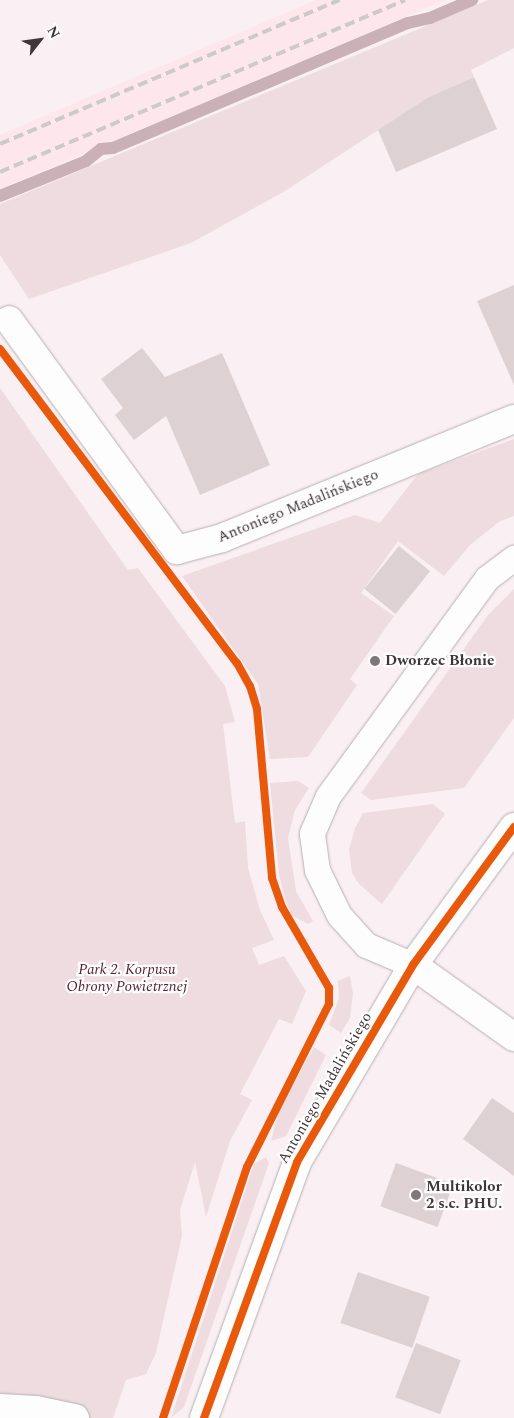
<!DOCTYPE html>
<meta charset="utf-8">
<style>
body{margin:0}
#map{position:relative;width:514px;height:1418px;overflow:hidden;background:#faeff2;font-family:Spectral,serif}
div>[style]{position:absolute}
.built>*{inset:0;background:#fde6ec}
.green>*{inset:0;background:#eedce0}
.stream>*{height:12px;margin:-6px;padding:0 6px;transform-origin:6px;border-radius:6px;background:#cab0b7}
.building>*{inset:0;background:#ddd1d4;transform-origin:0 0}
.roads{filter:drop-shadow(0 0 1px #b7afb1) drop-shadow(0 0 1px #b7afb1)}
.lane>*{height:25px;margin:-12.5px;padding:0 12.5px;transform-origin:12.5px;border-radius:12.5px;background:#fefdfd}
.street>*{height:28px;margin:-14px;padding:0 14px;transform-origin:14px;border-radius:14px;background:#fefdfd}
.rail>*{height:4px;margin-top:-2px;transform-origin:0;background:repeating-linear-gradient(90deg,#cdcacb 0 10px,transparent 0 15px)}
.cycleway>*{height:8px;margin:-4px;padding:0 4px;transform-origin:4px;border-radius:4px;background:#e8590c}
.dots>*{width:14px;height:14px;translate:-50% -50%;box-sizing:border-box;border:2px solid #fefefe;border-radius:50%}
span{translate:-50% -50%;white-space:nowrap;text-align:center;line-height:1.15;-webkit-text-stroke:4.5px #fefefe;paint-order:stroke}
.street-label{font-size:15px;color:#403639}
.poi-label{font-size:15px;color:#403639;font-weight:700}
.left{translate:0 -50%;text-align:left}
.park-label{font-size:15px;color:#542635;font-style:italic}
.north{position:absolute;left:15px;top:15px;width:50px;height:50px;-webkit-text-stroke:4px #fefefe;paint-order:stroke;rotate:60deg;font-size:14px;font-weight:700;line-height:20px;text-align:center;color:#403639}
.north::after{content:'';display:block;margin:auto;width:18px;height:22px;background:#403639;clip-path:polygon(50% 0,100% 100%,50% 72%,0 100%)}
</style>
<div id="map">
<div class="built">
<i style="clip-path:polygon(316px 0,445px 0,0 189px,0 135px)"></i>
</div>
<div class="green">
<i style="clip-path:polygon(488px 0,514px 0,514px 48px,471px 70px,474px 77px,427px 98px,285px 191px,191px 243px,29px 299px,0 255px,0 204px)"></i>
<i style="clip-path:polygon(0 388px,128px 570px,138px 568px,225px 686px,235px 722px,223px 724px,235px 823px,245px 821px,248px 868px,260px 910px,274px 940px,252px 948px,259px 965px,284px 956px,306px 991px,292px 1024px,279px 1019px,240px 1094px,252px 1100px,230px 1141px,206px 1217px,195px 1162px,180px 1210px,182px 1236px,156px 1353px,146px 1374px,126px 1380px,113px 1418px,0 1418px)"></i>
<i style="clip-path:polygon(514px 439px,514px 516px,500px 521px,470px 545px,444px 576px,398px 541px,361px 593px,394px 616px,350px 679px,357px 685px,308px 757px,270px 759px,258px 684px,182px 576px,355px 515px,380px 523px,418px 474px)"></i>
<i style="clip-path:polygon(514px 589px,514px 718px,464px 788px,371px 800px,361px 793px,488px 615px)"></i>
<i style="clip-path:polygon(298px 781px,309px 788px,295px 810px,288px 838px,296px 891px,313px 921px,308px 924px,291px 915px,285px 899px,279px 874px,270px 783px)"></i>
<i style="clip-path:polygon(433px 804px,445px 814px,382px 904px,359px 884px,352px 873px,349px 850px,355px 828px,363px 813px)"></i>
<i style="clip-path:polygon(350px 976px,353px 994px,350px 1018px,341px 1033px,329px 1025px,339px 998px,338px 981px)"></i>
<i style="clip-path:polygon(314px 1047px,326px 1055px,286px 1136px,271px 1141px,279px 1110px)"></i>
<i style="clip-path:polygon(266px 1157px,269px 1163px,184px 1407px,171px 1418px,254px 1164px)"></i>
</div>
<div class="stream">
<i style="left:0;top:196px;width:93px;rotate:-22.1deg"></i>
<i style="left:86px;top:161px;width:19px;rotate:-39deg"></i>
<i style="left:101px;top:149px;width:12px;rotate:-5deg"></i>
<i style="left:113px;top:148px;width:320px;rotate:-23deg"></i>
<i style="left:408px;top:23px;width:23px;rotate:-13deg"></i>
<i style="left:430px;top:18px;width:46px;rotate:-23.2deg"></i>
</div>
<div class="building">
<i style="clip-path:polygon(474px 77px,497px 129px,396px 172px,378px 130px,427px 98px)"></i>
<i style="clip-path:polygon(514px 285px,514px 385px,477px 301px)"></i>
<i style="clip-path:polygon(142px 348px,165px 377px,222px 353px,270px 465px,200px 495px,166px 416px,134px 440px,115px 415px,123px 408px,101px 379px)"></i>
<i style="left:399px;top:546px;width:40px;height:55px;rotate:39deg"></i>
<i style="clip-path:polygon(492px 1098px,514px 1113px,514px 1176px,463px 1139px)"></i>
<i style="left:396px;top:1163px;width:61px;height:46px;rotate:20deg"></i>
<i style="left:358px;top:1272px;width:76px;height:54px;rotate:19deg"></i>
<i style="left:416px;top:1343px;width:48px;height:58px;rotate:21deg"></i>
</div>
<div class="roads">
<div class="lane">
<i style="left:413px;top:965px;width:51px;rotate:-156.9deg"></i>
<i style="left:366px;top:945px;width:40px;rotate:-132deg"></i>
<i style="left:339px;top:915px;width:50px;rotate:-116.1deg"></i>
<i style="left:317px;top:870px;width:37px;rotate:-98deg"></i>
<i style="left:312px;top:833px;width:40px;rotate:-66.6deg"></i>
<i style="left:328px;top:796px;width:270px;rotate:-53.9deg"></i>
<i style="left:487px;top:578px;width:34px;rotate:-37deg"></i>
</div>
<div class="street">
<i style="left:9px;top:320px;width:285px;rotate:53.9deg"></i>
<i style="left:177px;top:550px;width:47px;rotate:-14.9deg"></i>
<i style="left:222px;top:538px;width:315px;rotate:-22.2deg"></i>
<i style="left:413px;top:965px;width:124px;rotate:35.5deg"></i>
<i style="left:0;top:1408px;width:36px;rotate:3deg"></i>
<i style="left:36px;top:1410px;width:40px;rotate:12deg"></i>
<i style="left:204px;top:1418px;width:272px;rotate:-70deg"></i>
<i style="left:297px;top:1162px;width:229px;rotate:-59.5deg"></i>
<i style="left:413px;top:965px;width:171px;rotate:-53.8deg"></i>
</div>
</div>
<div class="rail">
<i style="left:0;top:144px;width:369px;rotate:-23deg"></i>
<i style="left:0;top:172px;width:440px;rotate:-23deg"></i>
</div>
<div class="cycleway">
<i style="left:0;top:349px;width:393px;rotate:53deg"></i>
<i style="left:237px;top:663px;width:26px;rotate:61deg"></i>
<i style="left:250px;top:686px;width:24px;rotate:73deg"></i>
<i style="left:257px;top:709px;width:170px;rotate:84.9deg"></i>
<i style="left:272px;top:878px;width:31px;rotate:71deg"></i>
<i style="left:282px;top:907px;width:94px;rotate:59.9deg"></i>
<i style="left:329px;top:988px;width:16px;rotate:90deg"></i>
<i style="left:329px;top:1004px;width:182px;rotate:116.7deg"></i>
<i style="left:247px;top:1167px;width:265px;rotate:108.5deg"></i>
<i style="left:204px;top:1418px;width:272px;rotate:-70deg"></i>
<i style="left:297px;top:1162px;width:229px;rotate:-59.5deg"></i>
<i style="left:413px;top:965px;width:171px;rotate:-53.8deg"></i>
</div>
<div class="dots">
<i style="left:375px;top:661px;background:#81777a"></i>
<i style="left:416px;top:1195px;background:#81777a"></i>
</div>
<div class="street-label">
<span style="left:298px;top:506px;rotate:-22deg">Antoniego Madalińskiego</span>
<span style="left:325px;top:1088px;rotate:-60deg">Antoniego Madalińskiego</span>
</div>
<div class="poi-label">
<span class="left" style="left:385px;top:661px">Dworzec Błonie</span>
<span class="left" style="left:426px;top:1195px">Multikolor<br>2 s.c. PHU.</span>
</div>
<div class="park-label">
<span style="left:127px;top:978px">Park 2. Korpusu<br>Obrony Powietrznej</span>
</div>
<div class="north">N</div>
</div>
